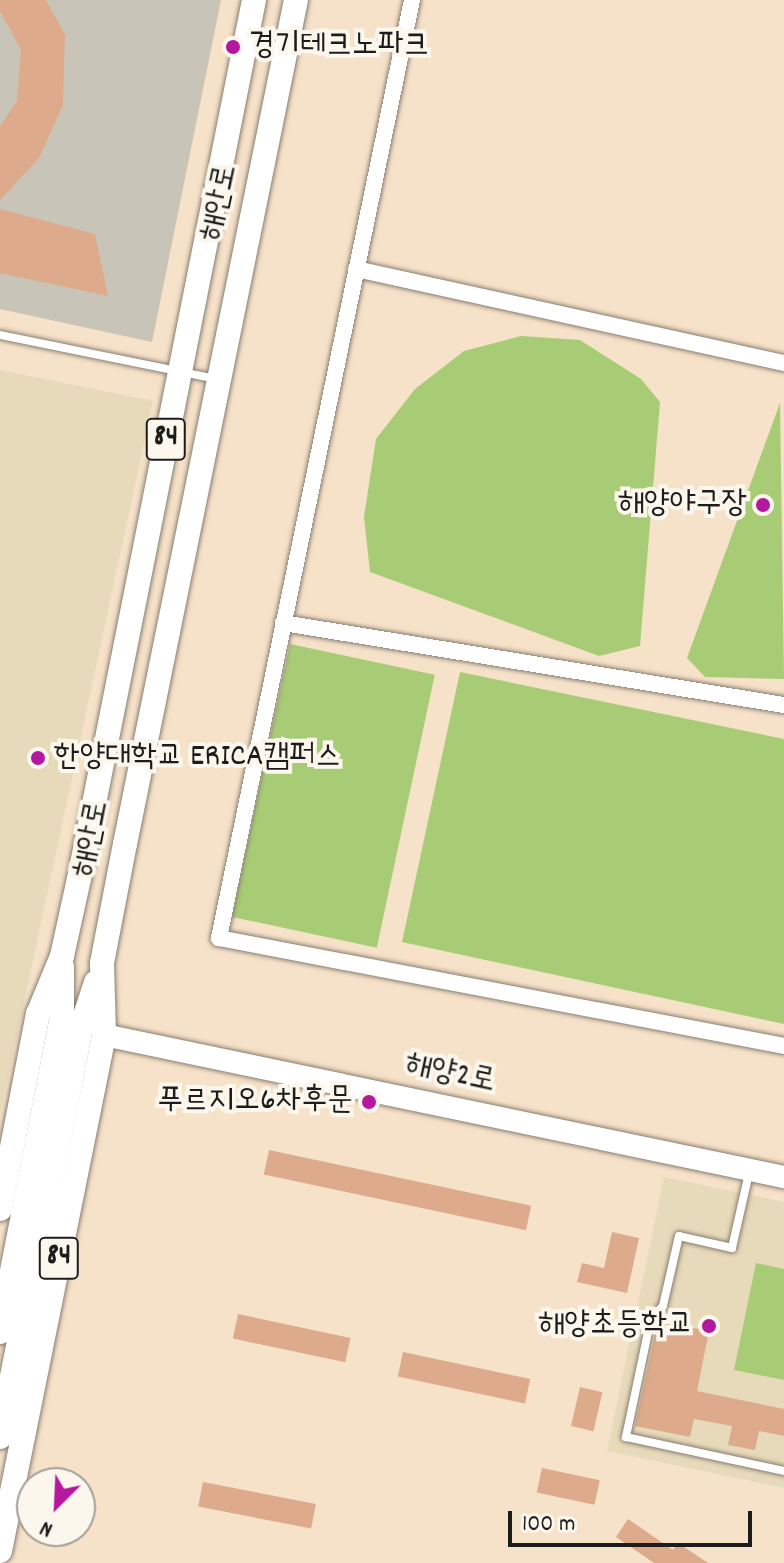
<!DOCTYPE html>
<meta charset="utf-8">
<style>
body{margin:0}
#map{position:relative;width:784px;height:1563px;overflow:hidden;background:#f6e1c9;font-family:Dekko,"Poor Story",sans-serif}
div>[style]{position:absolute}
.built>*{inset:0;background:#e7daba}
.industrial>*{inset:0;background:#c8c4b8}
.green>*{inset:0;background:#a8cc76;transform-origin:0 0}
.building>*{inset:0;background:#ddab8b;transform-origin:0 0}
.roads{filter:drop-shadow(0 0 2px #897e72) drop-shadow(0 0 2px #897e72)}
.lane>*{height:8px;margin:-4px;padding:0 4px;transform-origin:4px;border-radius:4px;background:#fff}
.street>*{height:16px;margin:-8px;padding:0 8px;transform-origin:8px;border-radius:8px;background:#fff}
.secondary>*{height:22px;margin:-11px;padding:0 11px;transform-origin:11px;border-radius:11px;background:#fff}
.primary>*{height:24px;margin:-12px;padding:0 12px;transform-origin:12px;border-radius:12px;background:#fff}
.dots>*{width:22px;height:22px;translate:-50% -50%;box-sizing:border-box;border:4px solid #fbf7ec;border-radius:50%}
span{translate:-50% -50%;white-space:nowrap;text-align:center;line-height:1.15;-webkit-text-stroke:8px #fbf7ec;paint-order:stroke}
.shield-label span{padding:2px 6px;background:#fbf7ec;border:2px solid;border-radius:6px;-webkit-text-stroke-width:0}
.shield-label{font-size:30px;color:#1c1c1c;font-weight:700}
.poi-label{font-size:32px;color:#1c1c1c}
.left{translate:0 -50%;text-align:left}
.right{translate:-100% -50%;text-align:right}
.street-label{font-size:32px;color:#1c1c1c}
.north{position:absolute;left:16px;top:1467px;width:80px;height:80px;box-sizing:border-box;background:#fbf7ec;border:2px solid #a29f99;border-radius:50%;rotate:204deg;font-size:22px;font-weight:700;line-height:32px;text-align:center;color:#1c1c1c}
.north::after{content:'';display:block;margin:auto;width:28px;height:36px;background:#b5179e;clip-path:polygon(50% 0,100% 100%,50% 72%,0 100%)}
.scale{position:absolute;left:508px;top:1511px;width:244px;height:36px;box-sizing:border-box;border:4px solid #1c1c1c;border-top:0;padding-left:10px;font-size:24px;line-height:28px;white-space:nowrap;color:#1c1c1c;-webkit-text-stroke:6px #fbf7ec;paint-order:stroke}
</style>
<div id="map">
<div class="built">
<i style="clip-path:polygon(0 370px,153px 401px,0 1114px)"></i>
<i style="clip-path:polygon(664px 1177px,784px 1202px,784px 1488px,607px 1451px)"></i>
</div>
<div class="industrial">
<i style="clip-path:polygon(0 0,221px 0,152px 342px,0 309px)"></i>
</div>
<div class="green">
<i style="clip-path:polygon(521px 336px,580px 340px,641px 379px,660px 402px,640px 646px,599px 656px,370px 572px,364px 517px,376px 439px,415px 389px,464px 351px)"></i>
<i style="clip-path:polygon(780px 403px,784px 679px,705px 677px,687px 658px)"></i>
<i style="left:290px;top:644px;width:148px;height:279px;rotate:12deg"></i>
<i style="clip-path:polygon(460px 672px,784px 739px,784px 1024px,402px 942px)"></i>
<i style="clip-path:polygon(756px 1263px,784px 1269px,784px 1380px,734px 1370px)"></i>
</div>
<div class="building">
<i style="clip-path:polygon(0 0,46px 0,65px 35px,63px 105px,39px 158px,0 200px,0 126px,17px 101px,21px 50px,0 11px)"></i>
<i style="clip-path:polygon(0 209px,95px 234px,108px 296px,0 273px)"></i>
<i style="left:269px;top:1150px;width:268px;height:25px;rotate:12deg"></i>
<i style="clip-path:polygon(612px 1232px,639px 1238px,627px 1293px,577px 1282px,582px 1263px,604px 1268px)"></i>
<i style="left:238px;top:1314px;width:115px;height:25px;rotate:12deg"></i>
<i style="clip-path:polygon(658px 1321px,709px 1331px,697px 1391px,784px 1409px,784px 1436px,759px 1431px,755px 1450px,728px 1445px,732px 1426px,694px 1419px,690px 1437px,635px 1426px)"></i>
<i style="left:403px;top:1352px;width:130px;height:25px;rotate:12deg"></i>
<i style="left:580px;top:1387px;width:23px;height:40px;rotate:13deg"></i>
<i style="left:542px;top:1468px;width:59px;height:25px;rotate:12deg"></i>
<i style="left:203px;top:1482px;width:115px;height:25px;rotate:11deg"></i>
<i style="clip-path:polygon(628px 1519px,673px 1550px,678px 1543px,708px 1563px,654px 1563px,616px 1537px)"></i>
</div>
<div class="roads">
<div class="lane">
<i style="left:0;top:335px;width:220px;rotate:11.5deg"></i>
<i style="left:749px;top:1173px;width:77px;rotate:102.8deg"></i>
<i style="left:732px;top:1248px;width:54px;rotate:-167.2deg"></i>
<i style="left:679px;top:1236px;width:72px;rotate:102.9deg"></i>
<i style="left:663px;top:1306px;width:17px;rotate:135deg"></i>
<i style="left:651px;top:1318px;width:122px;rotate:101.9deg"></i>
<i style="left:626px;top:1437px;width:162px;rotate:12.1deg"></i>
</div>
<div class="street">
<i style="left:412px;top:0;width:958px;rotate:101.63deg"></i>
<i style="left:219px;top:938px;width:575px;rotate:10.82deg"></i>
<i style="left:356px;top:269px;width:438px;rotate:12.4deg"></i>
<i style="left:283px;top:623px;width:508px;rotate:9.3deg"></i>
</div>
<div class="secondary">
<i style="left:104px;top:1035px;width:695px;rotate:11.8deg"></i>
</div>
<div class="primary">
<i style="left:0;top:1209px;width:199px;rotate:-79deg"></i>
<i style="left:38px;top:1014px;width:63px;rotate:-67.5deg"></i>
<i style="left:62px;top:956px;width:79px;rotate:-77.6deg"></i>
<i style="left:79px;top:879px;width:896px;rotate:-78.74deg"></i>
<i style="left:0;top:1332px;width:321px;rotate:-78.9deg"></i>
<i style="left:62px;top:1017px;width:50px;rotate:-90deg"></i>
<i style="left:0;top:1437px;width:417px;rotate:-78.8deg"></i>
<i style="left:81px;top:1028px;width:48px;rotate:-71.9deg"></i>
<i style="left:0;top:1551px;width:526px;rotate:-78.6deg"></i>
<i style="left:104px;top:1035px;width:72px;rotate:-91.6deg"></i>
<i style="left:102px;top:963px;width:121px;rotate:-79.1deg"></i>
<i style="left:125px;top:844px;width:861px;rotate:-78.55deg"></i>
</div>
</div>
<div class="dots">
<i style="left:233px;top:47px;background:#b5179e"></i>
<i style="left:763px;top:505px;background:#b5179e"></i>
<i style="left:38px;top:758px;background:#b5179e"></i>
<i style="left:369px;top:1102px;background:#b5179e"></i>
<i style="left:709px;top:1326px;background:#b5179e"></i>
</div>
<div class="shield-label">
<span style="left:166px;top:439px">84</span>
<span style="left:59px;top:1258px">84</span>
</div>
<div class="poi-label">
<span class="left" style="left:249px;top:47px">경기테크노파크</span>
<span class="right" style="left:747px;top:505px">해양야구장</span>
<span class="left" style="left:54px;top:758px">한양대학교 ERICA캠퍼스</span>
<span class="right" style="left:353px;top:1102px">푸르지오6차후문</span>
<span class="right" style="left:693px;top:1326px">해양초등학교</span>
</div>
<div class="street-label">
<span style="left:221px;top:203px;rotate:-78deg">해안로</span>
<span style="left:93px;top:839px;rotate:-79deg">해안로</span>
<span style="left:450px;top:1075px;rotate:12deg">해양2로</span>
</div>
<div class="north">N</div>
<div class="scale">100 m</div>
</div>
